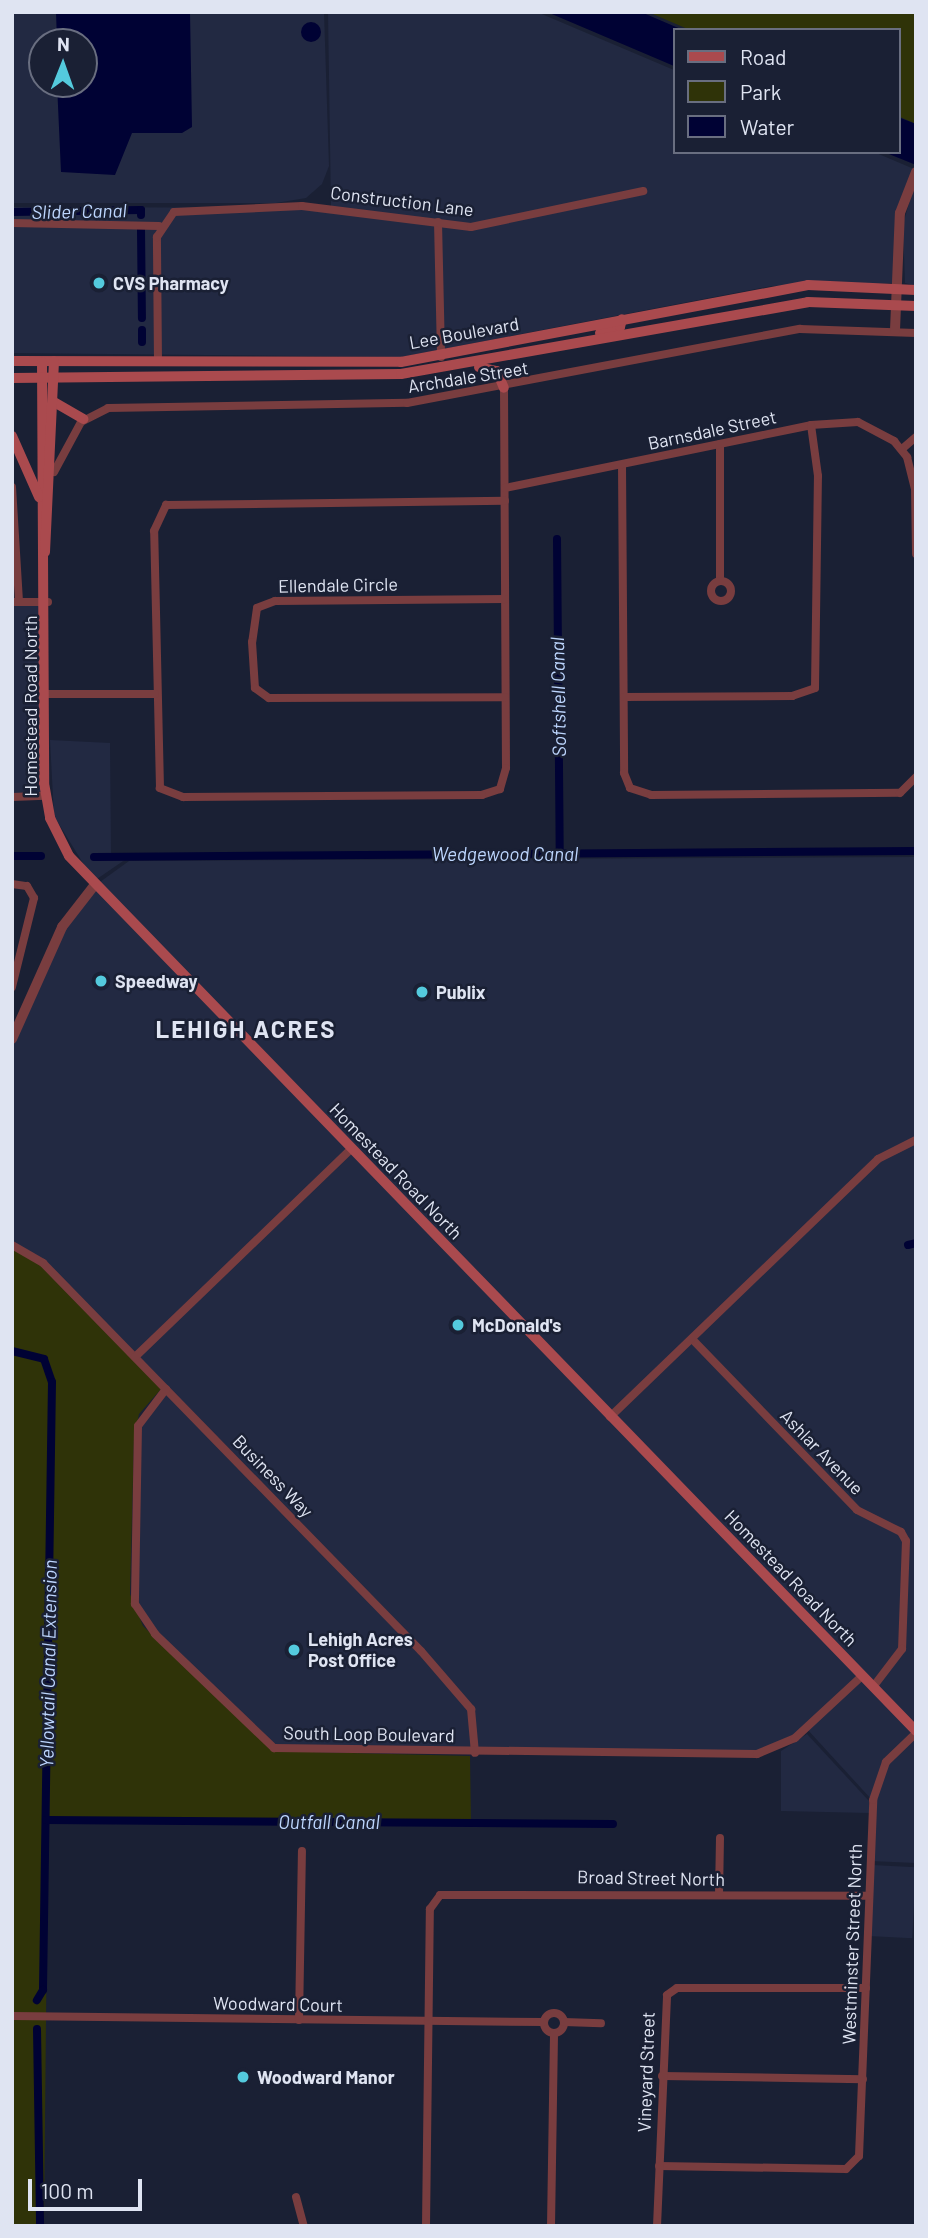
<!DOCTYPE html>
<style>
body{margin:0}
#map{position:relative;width:928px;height:2238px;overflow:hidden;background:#1a2034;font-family:Barlow,sans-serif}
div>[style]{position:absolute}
.built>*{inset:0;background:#222942;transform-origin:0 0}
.green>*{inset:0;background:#2f3308}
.water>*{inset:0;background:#000234}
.round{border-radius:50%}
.canal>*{height:8px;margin:-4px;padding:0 4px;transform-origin:4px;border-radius:4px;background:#000234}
.minor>*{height:8px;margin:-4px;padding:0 4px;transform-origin:4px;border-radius:4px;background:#793d3f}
.minor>.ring{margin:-4px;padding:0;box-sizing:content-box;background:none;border:8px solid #793d3f;border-radius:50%}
.tertiary>*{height:10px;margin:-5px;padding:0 5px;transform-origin:5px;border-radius:5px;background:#793d3f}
.secondary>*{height:10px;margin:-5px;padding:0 5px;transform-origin:5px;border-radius:5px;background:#aa4a4e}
.dots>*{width:19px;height:19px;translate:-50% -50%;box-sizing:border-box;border:4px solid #1a2034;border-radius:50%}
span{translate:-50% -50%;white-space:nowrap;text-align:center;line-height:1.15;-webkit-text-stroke:5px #1a2034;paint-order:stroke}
.street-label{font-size:18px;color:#dfe4f2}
.poi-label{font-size:18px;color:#dfe4f2;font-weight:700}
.left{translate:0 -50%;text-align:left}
.water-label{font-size:19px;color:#bdd6fe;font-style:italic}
.district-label{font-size:24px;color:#dfe4f2;font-weight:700;letter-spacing:2px}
.frame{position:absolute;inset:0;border:14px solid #dfe4f2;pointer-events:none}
.legend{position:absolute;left:673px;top:28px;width:228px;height:126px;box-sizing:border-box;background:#1a2034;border:2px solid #696e80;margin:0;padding:9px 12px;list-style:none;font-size:21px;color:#dfe4f2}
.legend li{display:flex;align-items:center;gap:14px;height:35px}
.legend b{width:35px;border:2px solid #696e80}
.north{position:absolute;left:28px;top:28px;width:70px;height:70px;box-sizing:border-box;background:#1a2034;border:2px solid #696e80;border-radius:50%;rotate:1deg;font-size:19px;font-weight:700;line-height:28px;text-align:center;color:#dfe4f2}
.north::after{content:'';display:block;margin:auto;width:24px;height:32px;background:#54cadd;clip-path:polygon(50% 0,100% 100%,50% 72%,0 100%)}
.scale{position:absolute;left:28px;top:2179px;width:114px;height:32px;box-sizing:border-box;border:4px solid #dfe4f2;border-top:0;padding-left:9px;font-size:21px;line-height:24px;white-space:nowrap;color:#dfe4f2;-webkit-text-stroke:5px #1a2034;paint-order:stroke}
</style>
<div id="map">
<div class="built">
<i style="clip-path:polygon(evenodd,12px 12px,324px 12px,329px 166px,322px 184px,306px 198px,276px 203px,12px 203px,12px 12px,42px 42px,84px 42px,84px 84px,42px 84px,42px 42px)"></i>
<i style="clip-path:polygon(328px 12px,537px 12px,674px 70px,674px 152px,874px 152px,914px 169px,896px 213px,897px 283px,772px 286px,401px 357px,12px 353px,12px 207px,331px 208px)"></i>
<i style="clip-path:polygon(916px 180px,916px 286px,905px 283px,903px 224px)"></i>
<i style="left:12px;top:599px;width:32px;height:198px"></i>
<i style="clip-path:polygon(50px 740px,110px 743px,111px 854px,434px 857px,129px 857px,94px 881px,54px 816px)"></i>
<i style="clip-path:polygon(916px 857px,916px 1863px,870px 1861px,872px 1800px,807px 1729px,767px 1752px,343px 1750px,265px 1743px,139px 1613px,138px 1426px,166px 1389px,12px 1245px,12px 1039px,51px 950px,93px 887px,129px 861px)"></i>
<i style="clip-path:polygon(807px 1734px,869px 1801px,869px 1813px,781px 1811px,781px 1751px)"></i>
<i style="left:872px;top:1865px;width:44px;height:71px;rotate:3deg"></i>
</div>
<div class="green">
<i style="clip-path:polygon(648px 12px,916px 12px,916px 124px,898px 116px,898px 30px,690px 30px)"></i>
<i style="clip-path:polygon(12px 1249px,34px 1259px,161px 1389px,139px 1414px,134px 1437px,130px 1594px,143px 1626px,272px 1751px,470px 1756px,471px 1822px,48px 1817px,44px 2226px,12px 2226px)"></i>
</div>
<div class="water">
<i style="clip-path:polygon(56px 12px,190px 12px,192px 127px,182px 133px,132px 133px,115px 175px,61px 172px,57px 84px,84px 84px,84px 42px,57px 42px)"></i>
<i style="clip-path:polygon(547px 12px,641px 12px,683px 30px,674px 30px,674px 66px)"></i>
<i class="round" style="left:301px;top:22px;width:20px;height:20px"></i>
<i style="clip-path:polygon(898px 117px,916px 124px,916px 165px,884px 152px,898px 152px)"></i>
</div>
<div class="canal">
<i style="left:12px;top:212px;width:129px;rotate:-0.9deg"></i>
<i style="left:141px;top:210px;width:5px;rotate:90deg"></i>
<i style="left:141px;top:229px;width:89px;rotate:89.4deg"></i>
<i style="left:142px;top:330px;width:12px;rotate:90deg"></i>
<i style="left:557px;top:539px;width:316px;rotate:89.5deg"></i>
<i style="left:12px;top:856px;width:29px"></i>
<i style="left:94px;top:857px;width:822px;rotate:-0.42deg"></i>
<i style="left:908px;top:1245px;width:8px;rotate:-14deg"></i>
<i style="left:12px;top:1351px;width:33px;rotate:14deg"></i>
<i style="left:44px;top:1359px;width:24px;rotate:71deg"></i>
<i style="left:52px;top:1382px;width:608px;rotate:90.85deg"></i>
<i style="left:43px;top:1990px;width:12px;rotate:121deg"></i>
<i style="left:46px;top:1820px;width:567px;rotate:0.4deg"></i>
<i style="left:37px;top:2029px;width:197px;rotate:89.1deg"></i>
</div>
<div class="minor">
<i style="left:438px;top:222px;width:135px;rotate:88.7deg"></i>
<i style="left:12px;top:223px;width:147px;rotate:1.2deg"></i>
<i style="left:158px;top:362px;width:125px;rotate:-90.5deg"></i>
<i style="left:157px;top:237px;width:30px;rotate:-56deg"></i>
<i style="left:174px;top:212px;width:128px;rotate:-2.7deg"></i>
<i style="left:302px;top:206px;width:170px;rotate:7.1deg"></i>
<i style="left:471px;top:227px;width:176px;rotate:-11.8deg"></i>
<i style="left:504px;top:388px;width:380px;rotate:89.7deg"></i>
<i style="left:506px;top:768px;width:22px;rotate:106deg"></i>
<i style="left:500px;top:789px;width:19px;rotate:162deg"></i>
<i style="left:482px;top:795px;width:299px;rotate:179.6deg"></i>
<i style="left:183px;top:797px;width:25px;rotate:-159deg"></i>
<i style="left:160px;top:788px;width:257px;rotate:-91.3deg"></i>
<i style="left:154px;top:531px;width:29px;rotate:-65deg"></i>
<i style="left:166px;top:505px;width:339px;rotate:-0.7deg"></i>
<i style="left:720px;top:444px;width:137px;rotate:90deg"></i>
<i style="left:902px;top:449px;width:18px;rotate:-41deg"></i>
<i style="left:622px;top:465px;width:308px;rotate:89.6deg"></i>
<i style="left:624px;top:773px;width:16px;rotate:68deg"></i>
<i style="left:630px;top:788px;width:22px;rotate:18deg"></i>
<i style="left:651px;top:795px;width:249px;rotate:-0.5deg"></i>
<i style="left:900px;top:793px;width:23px;rotate:-45deg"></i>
<i style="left:54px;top:472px;width:57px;rotate:-61.6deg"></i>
<i style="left:81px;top:422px;width:30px;rotate:-27deg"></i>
<i style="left:108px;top:408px;width:299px;rotate:-1deg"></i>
<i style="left:407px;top:403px;width:400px;rotate:-10.7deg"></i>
<i style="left:800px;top:329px;width:116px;rotate:2deg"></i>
<i style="left:12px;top:487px;width:114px;rotate:86.5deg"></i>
<i style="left:505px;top:488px;width:312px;rotate:-11.6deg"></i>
<i style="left:811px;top:425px;width:47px;rotate:-3.7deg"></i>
<i style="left:858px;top:422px;width:41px;rotate:27.8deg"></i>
<i style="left:894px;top:441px;width:21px;rotate:51deg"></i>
<i style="left:907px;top:457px;width:32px;rotate:76deg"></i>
<i style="left:915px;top:488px;width:66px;rotate:89.1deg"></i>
<i class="ring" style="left:711px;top:581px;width:12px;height:12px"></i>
<i style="left:505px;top:599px;width:230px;rotate:179.5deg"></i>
<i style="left:275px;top:601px;width:19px;rotate:159deg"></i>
<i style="left:257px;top:608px;width:34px;rotate:98deg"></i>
<i style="left:252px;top:642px;width:46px;rotate:86.3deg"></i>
<i style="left:255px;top:688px;width:17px;rotate:36deg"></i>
<i style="left:269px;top:698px;width:236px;rotate:-0.2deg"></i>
<i style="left:12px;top:602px;width:36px"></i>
<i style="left:47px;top:694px;width:108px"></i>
<i style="left:624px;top:697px;width:168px;rotate:-0.3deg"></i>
<i style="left:792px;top:696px;width:24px;rotate:-19deg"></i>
<i style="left:815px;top:688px;width:212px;rotate:-89.2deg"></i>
<i style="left:818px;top:476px;width:51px;rotate:-97.8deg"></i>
<i style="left:12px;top:797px;width:33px;rotate:-2deg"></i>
<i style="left:12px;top:884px;width:15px;rotate:8deg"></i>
<i style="left:27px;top:886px;width:14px;rotate:60deg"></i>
<i style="left:34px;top:898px;width:92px;rotate:103.9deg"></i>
<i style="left:12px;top:1245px;width:36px;rotate:30deg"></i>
<i style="left:43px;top:1263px;width:542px;rotate:45.75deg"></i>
<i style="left:421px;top:1651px;width:77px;rotate:49.2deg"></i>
<i style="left:471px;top:1709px;width:44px;rotate:84.8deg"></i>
<i style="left:693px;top:1340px;width:236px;rotate:46deg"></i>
<i style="left:857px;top:1510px;width:49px;rotate:26.6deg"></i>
<i style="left:901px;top:1532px;width:10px;rotate:61deg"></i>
<i style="left:906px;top:1541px;width:108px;rotate:92.1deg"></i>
<i style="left:902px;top:1649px;width:48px;rotate:127.3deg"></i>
<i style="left:135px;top:1357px;width:300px;rotate:-43.9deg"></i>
<i style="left:166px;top:1389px;width:46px;rotate:127.1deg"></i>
<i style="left:138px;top:1426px;width:178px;rotate:91deg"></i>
<i style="left:135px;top:1604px;width:36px;rotate:56deg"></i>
<i style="left:155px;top:1634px;width:165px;rotate:43.8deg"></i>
<i style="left:274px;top:1748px;width:483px;rotate:0.7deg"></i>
<i style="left:757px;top:1754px;width:41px;rotate:-22.8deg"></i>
<i style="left:795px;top:1738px;width:91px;rotate:-42.8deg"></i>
<i style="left:610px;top:1417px;width:372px;rotate:-43.9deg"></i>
<i style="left:878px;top:1159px;width:42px;rotate:-26.6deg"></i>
<i style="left:719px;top:1895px;width:57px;rotate:-89deg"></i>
<i class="ring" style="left:544px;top:2013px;width:12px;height:12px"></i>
<i style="left:12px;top:2016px;width:532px;rotate:0.65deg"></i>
<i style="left:299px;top:2020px;width:169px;rotate:-89deg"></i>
<i style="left:564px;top:2022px;width:37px;rotate:2deg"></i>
<i style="left:662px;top:2076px;width:201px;rotate:0.9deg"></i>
<i style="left:659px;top:2166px;width:187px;rotate:0.9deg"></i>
<i style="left:846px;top:2169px;width:18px;rotate:-45deg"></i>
<i style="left:859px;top:2156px;width:356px;rotate:-87.7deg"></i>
<i style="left:873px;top:1800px;width:40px;rotate:-71.1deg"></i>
<i style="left:886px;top:1762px;width:42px;rotate:-44deg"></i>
<i style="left:296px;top:2197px;width:30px;rotate:75deg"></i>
<i style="left:426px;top:2226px;width:317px;rotate:-89.3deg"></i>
<i style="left:430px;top:1909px;width:17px;rotate:-54deg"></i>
<i style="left:440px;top:1895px;width:429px;rotate:0.1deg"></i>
<i style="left:551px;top:2226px;width:193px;rotate:-89.1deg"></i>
<i style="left:657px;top:2226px;width:231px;rotate:-87.5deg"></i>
<i style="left:667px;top:1995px;width:12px;rotate:-35deg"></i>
<i style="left:677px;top:1988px;width:189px"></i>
</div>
<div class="tertiary">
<i style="left:895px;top:330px;width:117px;rotate:-87.6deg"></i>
<i style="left:900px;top:213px;width:44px;rotate:-68.7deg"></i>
<i style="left:12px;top:1039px;width:123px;rotate:-65.9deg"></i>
<i style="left:62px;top:927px;width:51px;rotate:-52.2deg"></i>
</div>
<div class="secondary">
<i style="left:600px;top:333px;width:21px;rotate:-17deg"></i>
<i style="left:620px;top:327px;width:8px;rotate:-76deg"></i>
<i style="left:12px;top:361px;width:389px;rotate:0.1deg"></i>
<i style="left:401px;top:362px;width:414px;rotate:-10.7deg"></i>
<i style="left:808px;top:285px;width:108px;rotate:2.7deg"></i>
<i style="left:42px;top:362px;width:421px;rotate:89.7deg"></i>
<i style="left:44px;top:783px;width:36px;rotate:80deg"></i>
<i style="left:50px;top:818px;width:42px;rotate:63.4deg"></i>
<i style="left:69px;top:856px;width:1218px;rotate:45.93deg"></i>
<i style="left:479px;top:367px;width:18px;rotate:13deg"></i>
<i style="left:497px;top:371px;width:18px;rotate:68deg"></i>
<i style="left:12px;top:378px;width:389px;rotate:-0.6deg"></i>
<i style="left:401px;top:374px;width:413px;rotate:-10deg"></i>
<i style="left:808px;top:302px;width:108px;rotate:2.1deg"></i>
<i style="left:54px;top:402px;width:34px;rotate:30deg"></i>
<i style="left:12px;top:436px;width:67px;rotate:66.1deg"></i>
<i style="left:45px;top:552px;width:191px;rotate:-87.3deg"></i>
</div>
<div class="dots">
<i style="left:99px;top:283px;background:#54cadd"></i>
<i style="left:101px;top:981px;background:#54cadd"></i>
<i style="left:422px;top:992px;background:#54cadd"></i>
<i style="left:458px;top:1325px;background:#54cadd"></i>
<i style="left:294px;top:1650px;background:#54cadd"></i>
<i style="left:243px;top:2077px;background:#54cadd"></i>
</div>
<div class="street-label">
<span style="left:402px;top:201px;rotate:7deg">Construction Lane</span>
<span style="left:464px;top:333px;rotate:-10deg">Lee Boulevard</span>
<span style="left:468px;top:377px;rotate:-9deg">Archdale Street</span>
<span style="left:712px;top:430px;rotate:-12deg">Barnsdale Street</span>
<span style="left:338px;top:585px;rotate:-1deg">Ellendale Circle</span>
<span style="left:30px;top:706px;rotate:-90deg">Homestead Road North</span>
<span style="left:396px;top:1171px;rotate:46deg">Homestead Road North</span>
<span style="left:822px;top:1452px;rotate:46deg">Ashlar Avenue</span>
<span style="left:273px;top:1476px;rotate:46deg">Business Way</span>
<span style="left:791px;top:1578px;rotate:46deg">Homestead Road North</span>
<span style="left:369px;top:1734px;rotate:1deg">South Loop Boulevard</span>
<span style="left:651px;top:1878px;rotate:1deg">Broad Street North</span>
<span style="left:852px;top:1944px;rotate:-88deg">Westminster Street North</span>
<span style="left:278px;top:2004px;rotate:1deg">Woodward Court</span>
<span style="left:646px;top:2072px;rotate:-88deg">Vineyard Street</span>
</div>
<div class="poi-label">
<span class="left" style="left:113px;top:283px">CVS Pharmacy</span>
<span class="left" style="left:115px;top:981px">Speedway</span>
<span class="left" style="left:436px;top:992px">Publix</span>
<span class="left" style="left:472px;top:1325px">McDonald's</span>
<span class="left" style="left:308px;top:1650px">Lehigh Acres<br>Post Office</span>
<span class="left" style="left:257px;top:2077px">Woodward Manor</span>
</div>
<div class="water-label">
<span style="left:79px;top:211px;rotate:-1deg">Slider Canal</span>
<span style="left:558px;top:697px;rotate:-91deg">Softshell Canal</span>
<span style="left:505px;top:854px">Wedgewood Canal</span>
<span style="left:48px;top:1664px;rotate:-89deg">Yellowtail Canal Extension</span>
<span style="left:329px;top:1822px">Outfall Canal</span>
</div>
<div class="district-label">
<span style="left:246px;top:1029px">LEHIGH ACRES</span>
</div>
<div class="frame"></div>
<ul class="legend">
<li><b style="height:9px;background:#aa4a4e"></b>Road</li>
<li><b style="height:19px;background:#2f3308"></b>Park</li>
<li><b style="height:19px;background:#000234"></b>Water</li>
</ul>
<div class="north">N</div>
<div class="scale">100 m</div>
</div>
